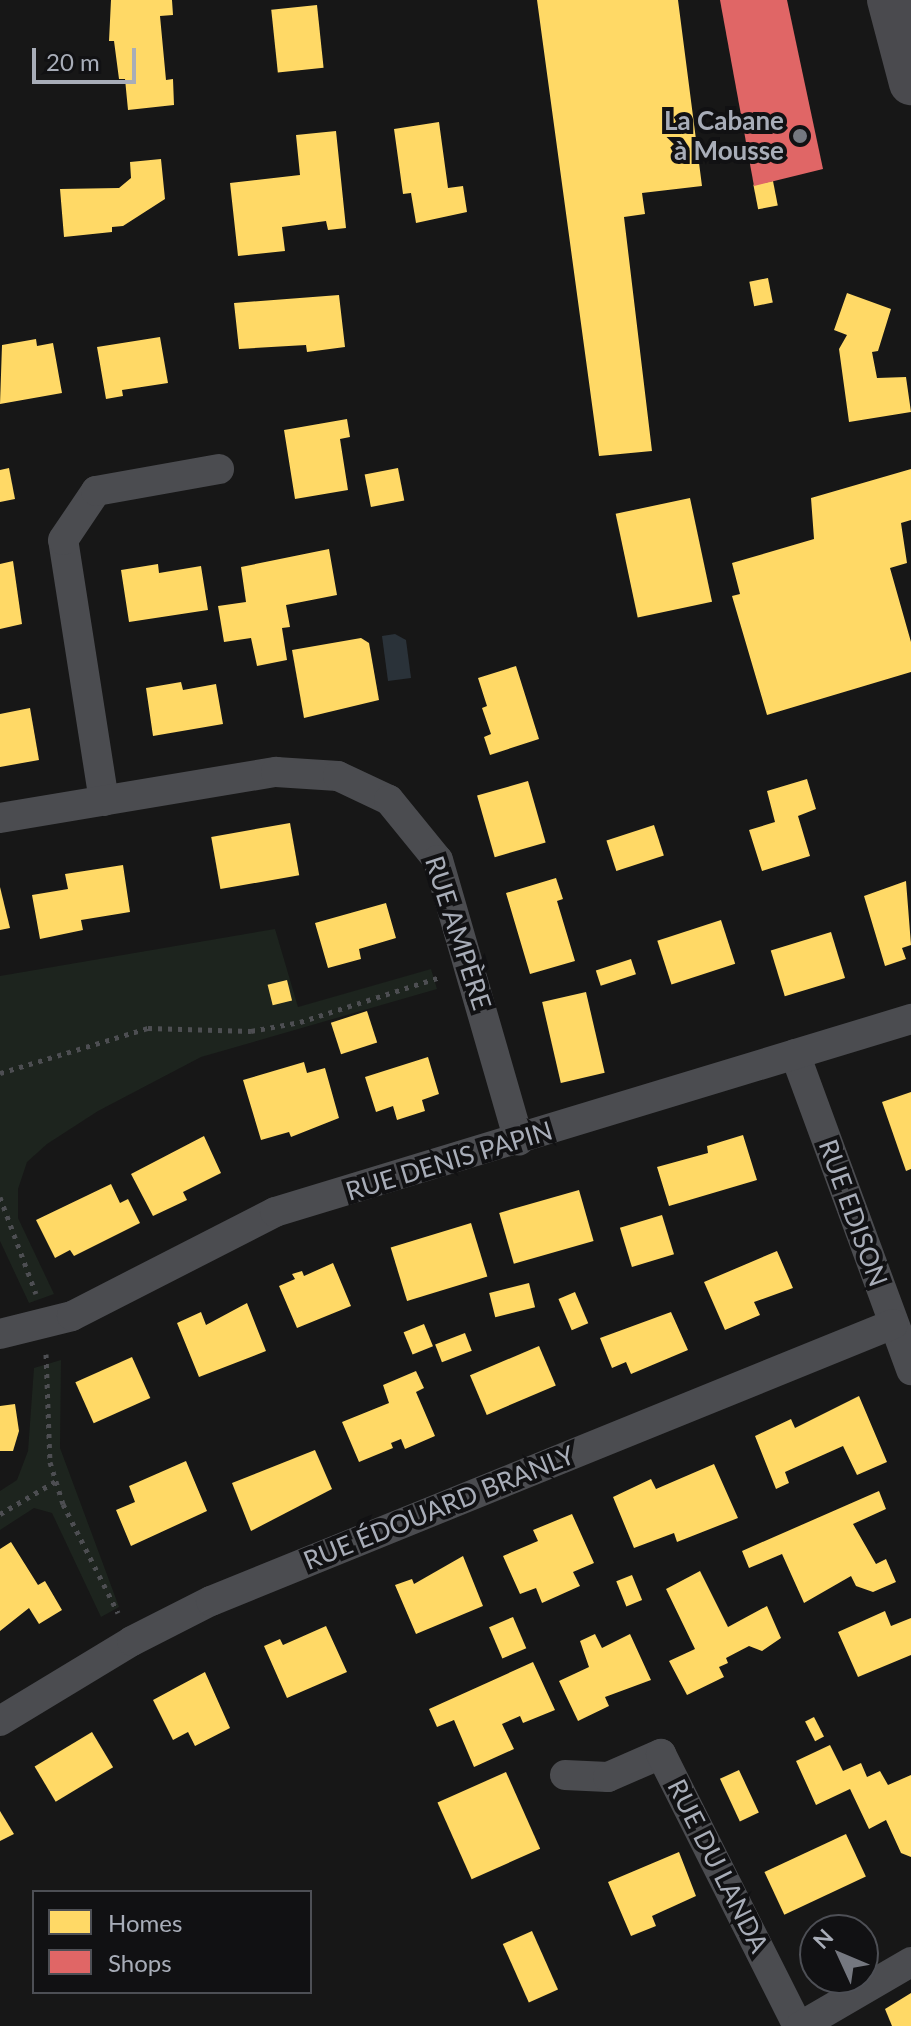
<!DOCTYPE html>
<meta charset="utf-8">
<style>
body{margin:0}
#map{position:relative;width:911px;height:2026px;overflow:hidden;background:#171717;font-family:Lato,sans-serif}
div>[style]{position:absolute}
.green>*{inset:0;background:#1d241e}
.water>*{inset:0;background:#2a3239}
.homes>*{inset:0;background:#ffd966;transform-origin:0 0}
.shops>*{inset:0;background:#e06666}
.path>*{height:5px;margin-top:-2.5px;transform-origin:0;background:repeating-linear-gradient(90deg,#4d4e52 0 4px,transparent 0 10px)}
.street>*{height:30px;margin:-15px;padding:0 15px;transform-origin:15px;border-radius:15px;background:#4b4c50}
.secondary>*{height:44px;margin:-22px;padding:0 22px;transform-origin:22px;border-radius:22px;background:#4a4a4e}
.dots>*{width:22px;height:22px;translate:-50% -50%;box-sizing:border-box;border:4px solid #111113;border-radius:50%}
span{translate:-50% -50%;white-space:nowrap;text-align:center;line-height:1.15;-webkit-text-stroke:8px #111113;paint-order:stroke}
.poi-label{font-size:26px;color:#a8adb8;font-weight:700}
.right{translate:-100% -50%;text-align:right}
.street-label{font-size:26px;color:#a8adb8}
.legend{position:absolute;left:32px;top:1890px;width:280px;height:104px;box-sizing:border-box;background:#111113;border:2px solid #4d4f55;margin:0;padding:10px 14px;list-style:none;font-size:24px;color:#a8adb8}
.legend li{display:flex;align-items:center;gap:16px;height:40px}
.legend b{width:40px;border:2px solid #4d4f55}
.north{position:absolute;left:799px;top:1914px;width:80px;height:80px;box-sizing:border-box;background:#111113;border:2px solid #4d4f55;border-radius:50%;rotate:314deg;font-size:22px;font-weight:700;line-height:32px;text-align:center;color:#a8adb8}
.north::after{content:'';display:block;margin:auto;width:28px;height:36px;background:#757880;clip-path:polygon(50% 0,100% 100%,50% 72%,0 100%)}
.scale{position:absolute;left:32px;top:48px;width:104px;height:36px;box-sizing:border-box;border:4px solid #a8adb8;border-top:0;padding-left:10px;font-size:24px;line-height:28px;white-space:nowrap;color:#a8adb8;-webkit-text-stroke:6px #111113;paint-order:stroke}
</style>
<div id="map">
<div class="green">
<i style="clip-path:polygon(275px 929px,298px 1007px,431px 969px,437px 989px,201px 1057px,98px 1111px,47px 1144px,27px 1162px,18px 1189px,18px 1218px,54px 1294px,29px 1303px,0 1241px,0 976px)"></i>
<i style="clip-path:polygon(61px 1360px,60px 1448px,119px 1607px,101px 1617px,52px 1513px,34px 1508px,0 1530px,0 1491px,17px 1480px,28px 1451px,34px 1368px)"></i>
</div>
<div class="water">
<i style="clip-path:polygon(395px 634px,406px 640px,411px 678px,388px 681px,382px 636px)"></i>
</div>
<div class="homes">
<i style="clip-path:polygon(111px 0,172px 0,173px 15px,160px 16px,166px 80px,173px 79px,174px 105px,128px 110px,125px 79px,119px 79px,114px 41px,109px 41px)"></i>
<i style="clip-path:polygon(537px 0,678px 0,702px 186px,642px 193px,645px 214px,624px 217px,652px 451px,599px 456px)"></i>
<i style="left:317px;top:5px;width:63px;height:46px;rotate:84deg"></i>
<i style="clip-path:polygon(439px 122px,448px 188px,463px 186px,467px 212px,416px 223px,411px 193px,403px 194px,394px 129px)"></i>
<i style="clip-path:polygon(336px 131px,346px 228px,328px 230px,326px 221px,282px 227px,285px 251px,238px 256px,230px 183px,300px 175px,296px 135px)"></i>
<i style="clip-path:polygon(161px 159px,165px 199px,123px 226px,112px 227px,112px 232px,64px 237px,60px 189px,119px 188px,131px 178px,130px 162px)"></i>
<i style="left:773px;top:181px;width:25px;height:20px;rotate:79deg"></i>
<i style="left:768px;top:278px;width:25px;height:19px;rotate:79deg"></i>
<i style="clip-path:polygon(847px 293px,891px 309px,878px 351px,872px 352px,877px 378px,906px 377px,911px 412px,849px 422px,839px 349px,847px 335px,834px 330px)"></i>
<i style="clip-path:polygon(339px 295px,345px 347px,307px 352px,306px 345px,239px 349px,234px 303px)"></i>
<i style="clip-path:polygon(160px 337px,168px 383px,122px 390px,123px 396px,106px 399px,97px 347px)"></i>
<i style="clip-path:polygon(36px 339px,37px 346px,53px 343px,62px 393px,0 404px,2px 345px)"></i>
<i style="clip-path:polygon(347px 419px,350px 437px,340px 439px,348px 490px,295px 499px,284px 430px)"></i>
<i style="clip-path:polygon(9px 468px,15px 499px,0 502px,0 470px)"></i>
<i style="left:398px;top:468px;width:33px;height:34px;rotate:79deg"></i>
<i style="clip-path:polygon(911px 469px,911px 520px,901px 523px,907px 563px,890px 568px,911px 642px,911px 672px,767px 715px,732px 596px,740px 594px,732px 563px,814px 539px,811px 498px)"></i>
<i style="left:690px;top:498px;width:106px;height:76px;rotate:78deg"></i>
<i style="clip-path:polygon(329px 549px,337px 595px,286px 605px,290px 627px,282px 628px,287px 660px,257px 666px,251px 638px,224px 642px,218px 606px,246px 602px,241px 567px)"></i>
<i style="clip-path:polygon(13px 561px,22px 624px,0 629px,0 564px)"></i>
<i style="clip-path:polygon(158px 564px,159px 573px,201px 566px,208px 610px,129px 622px,121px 570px)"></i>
<i style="clip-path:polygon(361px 638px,369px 643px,379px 700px,304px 718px,292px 650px)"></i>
<i style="clip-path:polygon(516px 666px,539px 739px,490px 755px,484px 737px,491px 734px,482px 708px,487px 706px,478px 678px)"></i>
<i style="clip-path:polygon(181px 682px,183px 690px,216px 684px,223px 724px,153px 736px,146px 688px)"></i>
<i style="clip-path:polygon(30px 708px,39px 760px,0 767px,0 714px)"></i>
<i style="clip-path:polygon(807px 779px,816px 809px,798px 816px,810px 856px,762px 871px,749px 830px,775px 822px,767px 791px)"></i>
<i style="left:528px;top:781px;width:64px;height:53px;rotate:74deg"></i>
<i style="left:290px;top:823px;width:53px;height:80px;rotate:80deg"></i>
<i style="left:654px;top:825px;width:32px;height:50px;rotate:72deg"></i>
<i style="clip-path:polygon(123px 865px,130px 912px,81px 920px,83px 930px,40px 939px,32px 895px,68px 889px,65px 874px)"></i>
<i style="clip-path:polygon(556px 878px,563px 899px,557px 901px,575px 961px,530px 974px,506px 893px)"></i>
<i style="clip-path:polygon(906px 881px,911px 945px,902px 948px,906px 959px,885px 966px,864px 896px)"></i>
<i style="clip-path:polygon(0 887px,10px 928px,0 930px)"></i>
<i style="clip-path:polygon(386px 903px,396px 938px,359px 949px,361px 959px,328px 968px,315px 923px)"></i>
<i style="left:721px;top:920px;width:46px;height:67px;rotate:72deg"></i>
<i style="left:831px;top:932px;width:48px;height:63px;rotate:73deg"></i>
<i style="left:631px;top:959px;width:16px;height:37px;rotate:72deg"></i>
<i style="left:287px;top:980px;width:21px;height:20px;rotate:76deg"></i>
<i style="left:586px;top:992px;width:83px;height:45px;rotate:77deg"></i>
<i style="left:367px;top:1011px;width:33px;height:38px;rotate:72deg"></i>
<i style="clip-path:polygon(428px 1057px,439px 1094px,422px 1100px,425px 1111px,397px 1120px,393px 1106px,376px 1112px,365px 1077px)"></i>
<i style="clip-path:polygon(304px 1062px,307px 1073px,325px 1068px,339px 1118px,291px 1137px,289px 1132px,261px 1140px,243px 1080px)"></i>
<i style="clip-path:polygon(911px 1092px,911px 1169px,906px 1171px,882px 1102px)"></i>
<i style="clip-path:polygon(743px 1135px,757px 1180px,669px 1206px,657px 1167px,708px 1153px,707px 1146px)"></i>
<i style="clip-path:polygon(204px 1136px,221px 1173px,183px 1192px,187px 1200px,153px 1216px,131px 1174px)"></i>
<i style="clip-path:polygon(111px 1184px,120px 1203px,128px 1199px,140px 1223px,74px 1256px,70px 1250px,55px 1258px,36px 1220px)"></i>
<i style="left:579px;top:1190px;width:53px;height:83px;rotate:74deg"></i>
<i style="left:662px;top:1215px;width:41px;height:44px;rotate:73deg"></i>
<i style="left:471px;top:1223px;width:56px;height:84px;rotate:73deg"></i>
<i style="clip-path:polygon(777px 1251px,793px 1288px,754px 1302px,760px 1315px,725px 1330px,704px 1282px)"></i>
<i style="clip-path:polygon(333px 1263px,351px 1306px,297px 1328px,279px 1286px,295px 1279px,292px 1274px,302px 1271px,304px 1276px)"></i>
<i style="left:529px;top:1283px;width:25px;height:41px;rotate:76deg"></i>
<i style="left:575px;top:1292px;width:34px;height:18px;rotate:67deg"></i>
<i style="clip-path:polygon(247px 1303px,266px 1351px,199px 1377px,177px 1323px,201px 1312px,206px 1325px)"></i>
<i style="clip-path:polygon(671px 1312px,688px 1350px,631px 1374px,626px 1362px,612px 1368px,600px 1338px)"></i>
<i style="left:424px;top:1324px;width:24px;height:22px;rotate:68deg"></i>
<i style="left:465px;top:1333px;width:19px;height:32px;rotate:69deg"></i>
<i style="left:539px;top:1346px;width:43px;height:75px;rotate:67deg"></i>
<i style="left:132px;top:1357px;width:45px;height:62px;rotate:66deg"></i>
<i style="clip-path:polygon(416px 1371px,424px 1388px,416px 1392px,435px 1436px,405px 1449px,401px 1439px,391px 1443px,393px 1448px,359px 1462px,342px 1422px,389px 1403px,383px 1385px)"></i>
<i style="clip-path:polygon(859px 1396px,887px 1462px,857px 1475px,843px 1446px,785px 1472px,789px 1483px,776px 1489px,755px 1436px,791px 1419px,795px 1428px)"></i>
<i style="clip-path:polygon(15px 1404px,19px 1431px,13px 1451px,0 1451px,0 1406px)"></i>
<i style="clip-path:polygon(315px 1450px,332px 1489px,251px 1531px,232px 1483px)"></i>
<i style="clip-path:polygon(186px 1461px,207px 1511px,131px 1546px,116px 1510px,135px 1502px,129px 1486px)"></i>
<i style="clip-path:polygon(714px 1464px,738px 1518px,677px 1542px,674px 1533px,634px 1548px,613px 1497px,651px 1479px,656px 1489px)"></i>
<i style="clip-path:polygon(879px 1491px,886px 1509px,853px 1524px,876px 1564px,886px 1559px,896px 1582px,873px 1592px,856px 1586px,851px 1576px,804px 1603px,782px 1554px,749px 1568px,742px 1551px)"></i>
<i style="clip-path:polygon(572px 1514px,594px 1563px,573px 1572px,580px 1586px,542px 1603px,536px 1588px,520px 1594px,503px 1556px,538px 1541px,533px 1530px)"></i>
<i style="clip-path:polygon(11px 1542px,38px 1585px,45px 1581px,62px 1610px,39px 1624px,29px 1608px,0 1631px,0 1549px)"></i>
<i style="clip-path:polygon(463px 1556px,483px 1606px,416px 1634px,395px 1585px,412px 1579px,414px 1584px)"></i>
<i style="clip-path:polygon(700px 1571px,728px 1627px,767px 1606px,781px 1638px,762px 1651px,749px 1646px,726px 1658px,728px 1663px,719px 1667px,724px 1677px,687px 1695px,669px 1661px,695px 1649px,666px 1589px)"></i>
<i style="left:632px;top:1575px;width:27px;height:17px;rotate:68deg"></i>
<i style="clip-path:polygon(885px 1611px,891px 1626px,911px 1618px,911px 1655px,858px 1677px,838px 1632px)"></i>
<i style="left:513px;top:1617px;width:34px;height:26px;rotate:67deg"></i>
<i style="clip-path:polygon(326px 1626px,347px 1672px,287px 1698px,264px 1646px,280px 1639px,283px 1645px)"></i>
<i style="clip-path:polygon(595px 1634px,602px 1648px,630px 1634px,651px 1680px,605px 1697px,609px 1706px,578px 1721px,559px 1681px,589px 1667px,580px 1641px)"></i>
<i style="clip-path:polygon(533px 1662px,555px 1710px,523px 1723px,520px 1716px,502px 1724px,514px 1749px,474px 1767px,454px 1720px,437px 1727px,429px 1709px)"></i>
<i style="clip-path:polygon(205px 1672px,230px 1728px,195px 1746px,188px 1732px,173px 1740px,153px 1700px)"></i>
<i style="left:814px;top:1717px;width:22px;height:10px;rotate:63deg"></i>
<i style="left:92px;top:1732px;width:41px;height:67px;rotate:59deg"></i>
<i style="clip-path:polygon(830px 1745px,843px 1771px,861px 1763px,867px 1777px,880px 1771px,888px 1785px,911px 1775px,911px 1857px,901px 1853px,886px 1820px,869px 1829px,850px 1789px,816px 1805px,796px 1761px)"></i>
<i style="left:739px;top:1770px;width:47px;height:21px;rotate:65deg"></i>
<i style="left:506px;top:1772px;width:84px;height:75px;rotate:66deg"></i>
<i style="clip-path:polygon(0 1811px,14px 1834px,0 1841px)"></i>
<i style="left:846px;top:1834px;width:47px;height:90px;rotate:65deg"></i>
<i style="clip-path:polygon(679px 1852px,696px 1896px,652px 1916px,656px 1926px,631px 1936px,608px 1882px)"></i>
<i style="left:532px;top:1931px;width:64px;height:32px;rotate:66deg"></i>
<i style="clip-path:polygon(911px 1993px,911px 2026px,892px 2026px,885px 2009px)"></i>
</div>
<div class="shops">
<i style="clip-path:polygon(720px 0,787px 0,823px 169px,754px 186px)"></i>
</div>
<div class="path">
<i style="left:0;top:1073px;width:155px;rotate:-16.9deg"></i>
<i style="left:148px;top:1028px;width:103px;rotate:1.7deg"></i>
<i style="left:251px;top:1031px;width:50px;rotate:-10.4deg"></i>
<i style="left:300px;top:1022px;width:147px;rotate:-17.8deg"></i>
<i style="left:0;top:1197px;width:103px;rotate:69.6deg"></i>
<i style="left:46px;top:1354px;width:108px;rotate:87.9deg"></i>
<i style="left:50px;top:1462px;width:44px;rotate:72.8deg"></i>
<i style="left:63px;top:1504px;width:122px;rotate:63.2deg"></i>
<i style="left:0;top:1514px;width:65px;rotate:-30.5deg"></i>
</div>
<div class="street">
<i style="left:104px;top:801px;width:264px;rotate:-98.9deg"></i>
<i style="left:63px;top:540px;width:59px;rotate:-56deg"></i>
<i style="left:96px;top:491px;width:125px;rotate:-10.1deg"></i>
<i style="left:0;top:818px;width:280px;rotate:-9.5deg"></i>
<i style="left:276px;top:772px;width:62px;rotate:3.7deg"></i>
<i style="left:338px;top:776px;width:56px;rotate:25.2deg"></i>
<i style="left:389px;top:800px;width:77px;rotate:50.8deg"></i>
<i style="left:438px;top:860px;width:292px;rotate:73.9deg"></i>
<i style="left:795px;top:1054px;width:337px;rotate:69.8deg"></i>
<i style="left:0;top:1334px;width:74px;rotate:-14deg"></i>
<i style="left:72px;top:1316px;width:228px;rotate:-27.1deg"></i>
<i style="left:275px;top:1212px;width:665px;rotate:-16.88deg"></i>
<i style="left:0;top:1721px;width:154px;rotate:-31.2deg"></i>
<i style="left:132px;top:1641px;width:89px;rotate:-26.9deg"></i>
<i style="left:211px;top:1601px;width:736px;rotate:-22.1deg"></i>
<i style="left:565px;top:1775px;width:43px;rotate:2.7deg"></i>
<i style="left:608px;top:1777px;width:58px;rotate:-23.5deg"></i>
<i style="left:661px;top:1754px;width:305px;rotate:63.3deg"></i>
<i style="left:801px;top:2026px;width:127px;rotate:-30.2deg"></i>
</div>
<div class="secondary">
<i style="left:889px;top:0;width:86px;rotate:75.2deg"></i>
</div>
<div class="dots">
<i style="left:800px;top:136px;background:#757880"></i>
</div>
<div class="poi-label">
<span class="right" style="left:784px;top:136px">La Cabane<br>à Mousse</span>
</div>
<div class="street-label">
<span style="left:458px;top:933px;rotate:72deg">RUE AMPÈRE</span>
<span style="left:449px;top:1161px;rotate:-17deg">RUE DENIS PAPIN</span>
<span style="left:853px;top:1213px;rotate:70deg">RUE EDISON</span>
<span style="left:439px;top:1508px;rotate:-22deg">RUE ÉDOUARD BRANLY</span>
<span style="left:718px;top:1866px;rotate:63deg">RUE DU LANDA</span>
</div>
<ul class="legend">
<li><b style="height:22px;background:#ffd966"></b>Homes</li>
<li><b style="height:22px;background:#e06666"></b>Shops</li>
</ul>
<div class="north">N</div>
<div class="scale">20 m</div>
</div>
